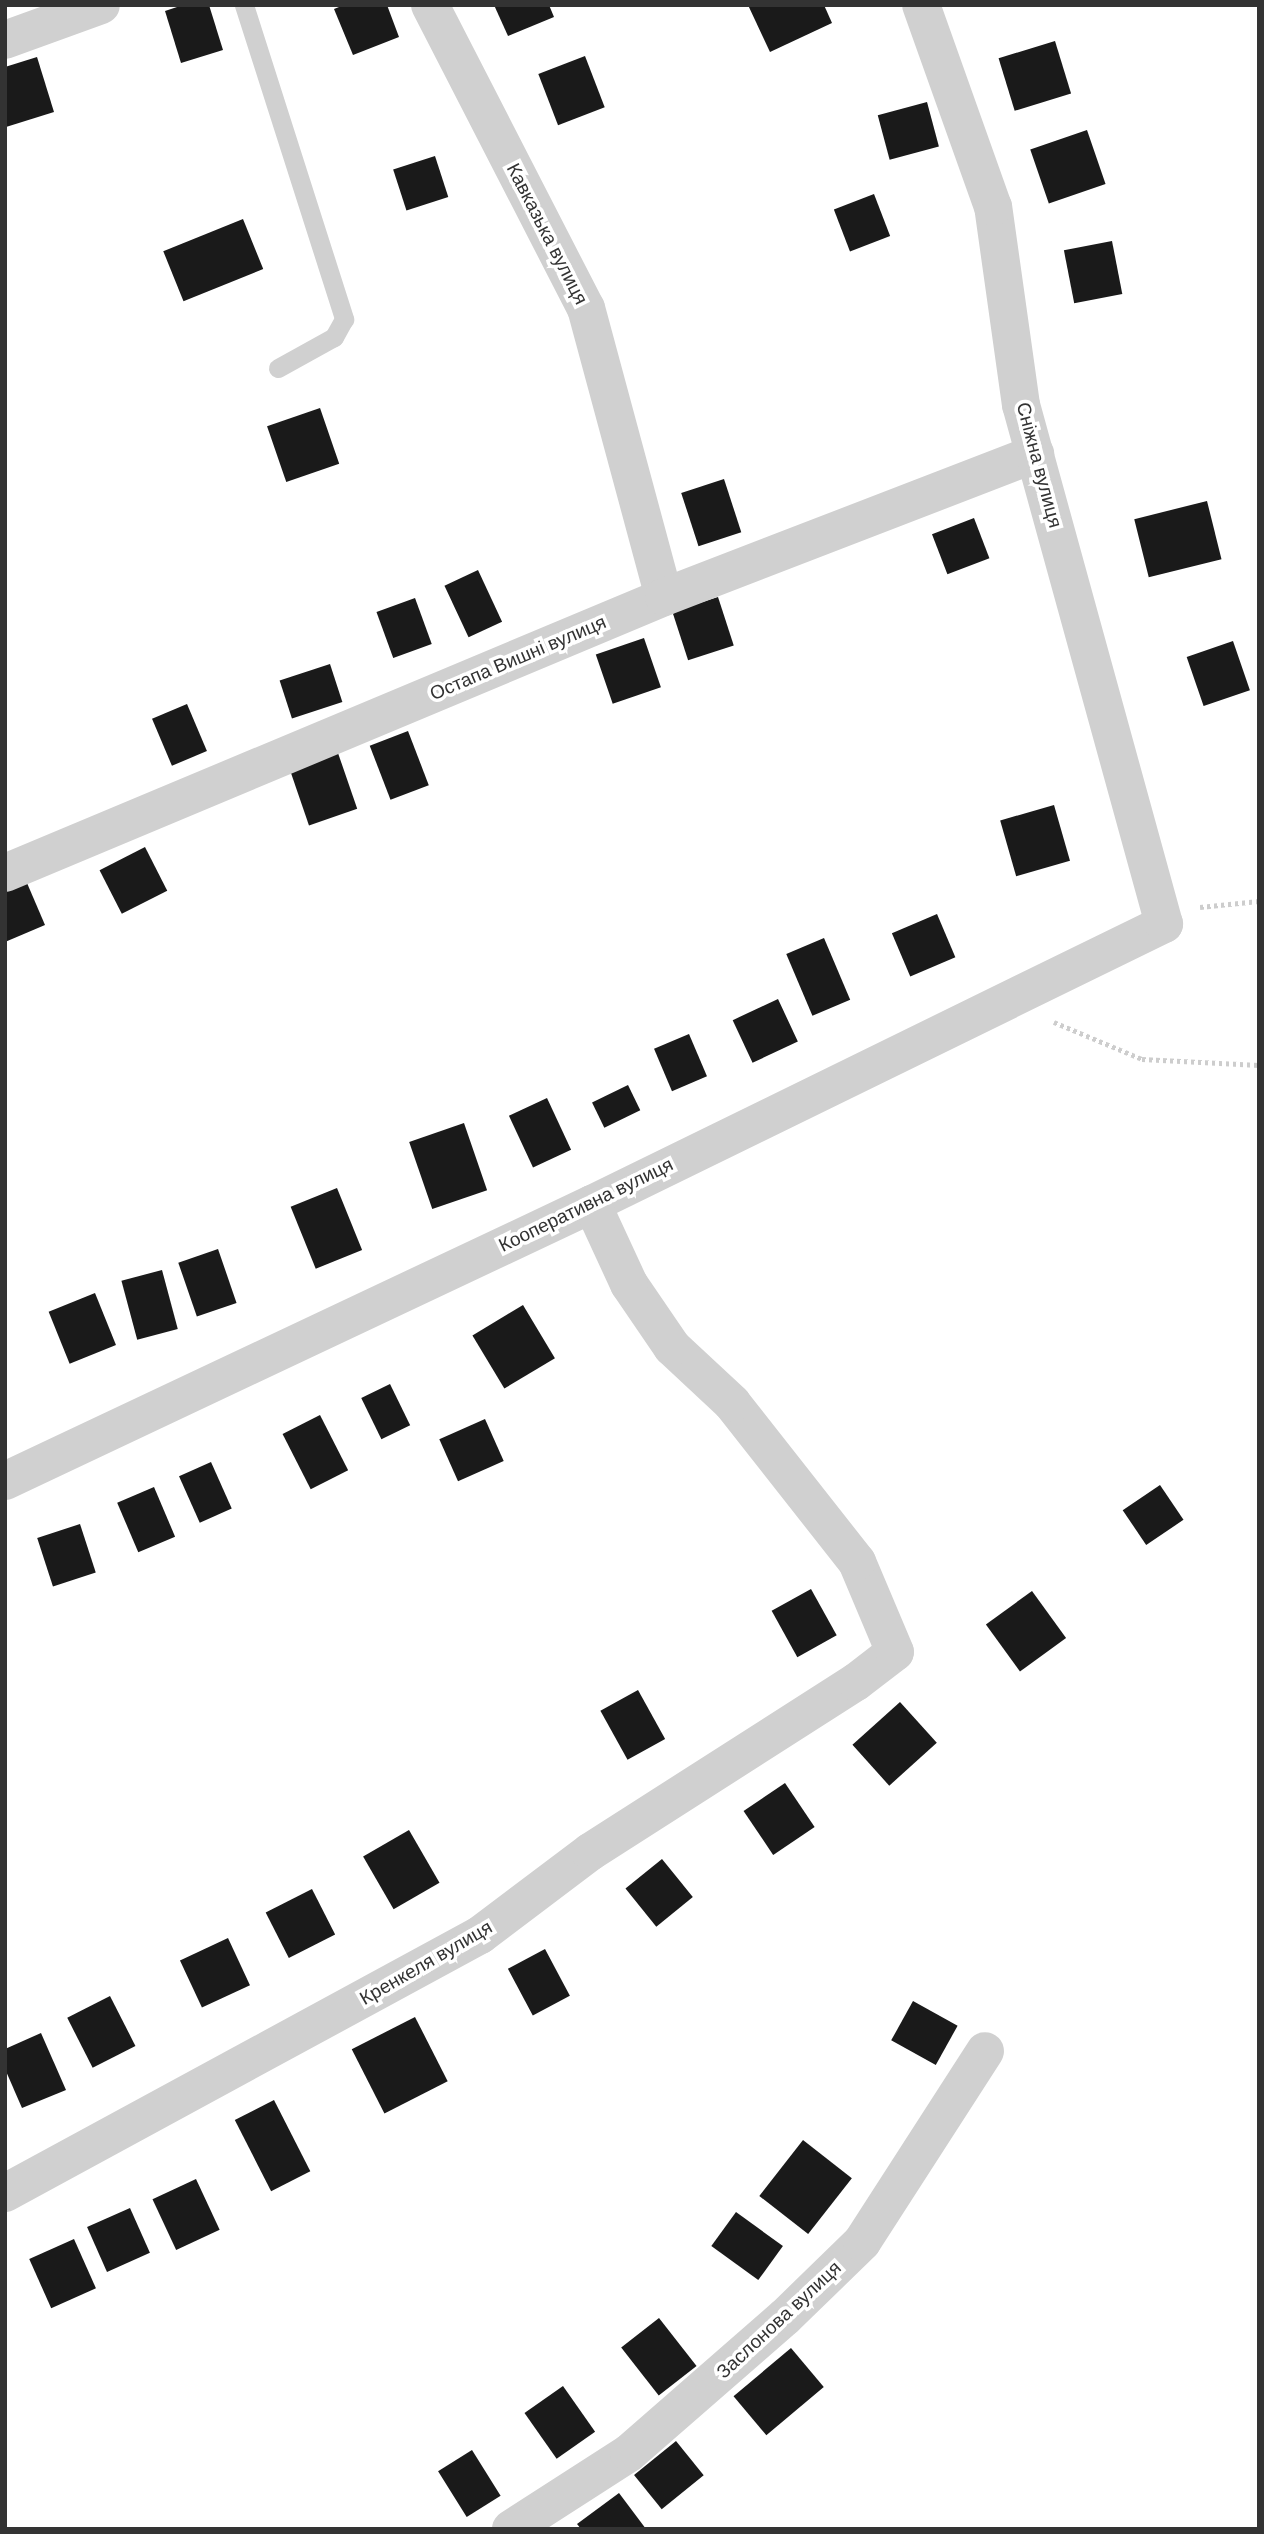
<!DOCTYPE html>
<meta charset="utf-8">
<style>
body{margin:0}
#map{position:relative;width:1264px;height:2534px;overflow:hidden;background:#fff;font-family:"DM Sans",sans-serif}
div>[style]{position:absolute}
.building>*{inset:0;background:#1a1a1a;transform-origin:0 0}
.path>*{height:4.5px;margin-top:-2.25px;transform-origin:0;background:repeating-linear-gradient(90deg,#cdcdcd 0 3.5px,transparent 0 7px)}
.lane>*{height:19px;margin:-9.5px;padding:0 9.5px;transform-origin:9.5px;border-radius:9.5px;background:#d0d0d0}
.street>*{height:38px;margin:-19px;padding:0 19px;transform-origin:19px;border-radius:19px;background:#d0d0d0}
span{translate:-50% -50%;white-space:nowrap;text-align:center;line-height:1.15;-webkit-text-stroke:7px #fff;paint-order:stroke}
.street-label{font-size:19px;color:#333}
.frame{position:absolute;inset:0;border:7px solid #333;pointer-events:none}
</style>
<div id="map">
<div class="building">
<i style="clip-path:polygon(183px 5px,209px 5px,223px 50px,181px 63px,165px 11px)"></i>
<i style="clip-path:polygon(344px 5px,387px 5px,399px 37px,353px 55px,334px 9px)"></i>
<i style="clip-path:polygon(494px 5px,549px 5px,554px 17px,508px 36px)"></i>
<i style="clip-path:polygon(748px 5px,824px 5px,832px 23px,770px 52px)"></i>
<i style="left:1055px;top:41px;width:55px;height:59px;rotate:73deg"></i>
<i style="left:585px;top:56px;width:55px;height:50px;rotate:69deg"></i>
<i style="clip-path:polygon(37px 57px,54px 112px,6px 127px,5px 67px)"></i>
<i style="left:927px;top:102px;width:46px;height:51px;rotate:75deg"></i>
<i style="left:1087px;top:130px;width:57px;height:60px;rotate:71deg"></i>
<i style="left:435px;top:156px;width:43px;height:44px;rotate:72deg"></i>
<i style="left:874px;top:194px;width:45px;height:43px;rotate:69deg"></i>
<i style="left:243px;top:219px;width:54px;height:86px;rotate:68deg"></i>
<i style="left:1112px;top:241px;width:54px;height:49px;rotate:79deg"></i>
<i style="left:320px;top:408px;width:59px;height:56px;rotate:71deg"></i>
<i style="left:724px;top:479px;width:56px;height:45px;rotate:72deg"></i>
<i style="left:1207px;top:501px;width:60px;height:75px;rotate:76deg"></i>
<i style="left:974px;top:518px;width:43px;height:45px;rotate:69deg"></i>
<i style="left:478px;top:570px;width:57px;height:37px;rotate:65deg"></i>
<i style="left:718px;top:597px;width:51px;height:48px;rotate:72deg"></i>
<i style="left:415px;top:598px;width:49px;height:41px;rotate:70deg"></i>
<i style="left:644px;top:638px;width:52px;height:51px;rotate:71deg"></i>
<i style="left:1233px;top:641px;width:52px;height:49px;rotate:71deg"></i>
<i style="left:330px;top:664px;width:40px;height:53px;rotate:72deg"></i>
<i style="left:187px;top:704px;width:51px;height:38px;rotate:67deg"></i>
<i style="left:408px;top:731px;width:58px;height:41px;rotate:69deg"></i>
<i style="left:338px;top:753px;width:59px;height:51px;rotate:71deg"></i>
<i style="left:1054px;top:805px;width:58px;height:56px;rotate:74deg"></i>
<i style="left:145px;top:847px;width:49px;height:51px;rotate:63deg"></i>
<i style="clip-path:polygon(27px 883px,45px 925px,5px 942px,5px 892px)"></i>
<i style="left:937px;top:914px;width:47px;height:49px;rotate:67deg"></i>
<i style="left:824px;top:938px;width:67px;height:41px;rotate:67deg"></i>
<i style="left:778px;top:999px;width:47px;height:50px;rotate:65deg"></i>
<i style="left:689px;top:1034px;width:46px;height:38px;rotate:67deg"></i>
<i style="left:628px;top:1085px;width:28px;height:40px;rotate:64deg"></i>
<i style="left:547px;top:1098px;width:57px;height:42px;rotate:65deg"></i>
<i style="left:464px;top:1123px;width:71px;height:58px;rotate:71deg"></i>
<i style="left:337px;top:1188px;width:67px;height:50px;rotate:68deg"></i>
<i style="left:218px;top:1249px;width:57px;height:42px;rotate:71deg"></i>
<i style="left:162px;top:1270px;width:61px;height:42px;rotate:75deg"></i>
<i style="left:95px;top:1293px;width:56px;height:50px;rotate:68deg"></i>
<i style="left:523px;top:1305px;width:62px;height:59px;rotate:59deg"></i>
<i style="left:390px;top:1384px;width:46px;height:32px;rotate:64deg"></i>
<i style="left:320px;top:1415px;width:62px;height:42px;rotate:63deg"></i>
<i style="left:485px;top:1419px;width:46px;height:50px;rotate:66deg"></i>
<i style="left:211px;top:1462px;width:51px;height:35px;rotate:66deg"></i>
<i style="left:1160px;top:1485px;width:42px;height:45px;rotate:56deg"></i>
<i style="left:154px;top:1487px;width:54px;height:40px;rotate:67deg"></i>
<i style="left:80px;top:1524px;width:51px;height:45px;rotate:72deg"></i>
<i style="left:811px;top:1589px;width:53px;height:45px;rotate:61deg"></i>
<i style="left:1032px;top:1591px;width:58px;height:57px;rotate:54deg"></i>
<i style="left:638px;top:1690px;width:56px;height:43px;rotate:61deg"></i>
<i style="left:900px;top:1702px;width:55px;height:64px;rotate:48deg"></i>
<i style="left:785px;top:1783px;width:53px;height:50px;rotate:56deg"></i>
<i style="left:409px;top:1830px;width:61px;height:53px;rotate:60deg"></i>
<i style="left:662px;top:1859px;width:49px;height:47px;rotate:51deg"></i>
<i style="left:312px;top:1889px;width:51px;height:52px;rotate:63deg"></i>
<i style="left:228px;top:1938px;width:52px;height:53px;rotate:65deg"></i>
<i style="left:545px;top:1949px;width:53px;height:42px;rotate:62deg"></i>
<i style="left:110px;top:1996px;width:56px;height:48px;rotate:63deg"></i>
<i style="left:913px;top:2001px;width:51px;height:45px;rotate:29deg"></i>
<i style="left:415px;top:2017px;width:72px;height:71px;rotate:63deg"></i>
<i style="clip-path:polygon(41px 2033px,66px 2090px,22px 2108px,5px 2069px,5px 2049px)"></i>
<i style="left:274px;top:2100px;width:80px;height:44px;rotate:63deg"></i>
<i style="left:803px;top:2140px;width:62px;height:71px;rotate:38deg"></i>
<i style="left:196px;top:2179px;width:56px;height:48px;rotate:65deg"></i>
<i style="left:130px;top:2208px;width:49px;height:47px;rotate:66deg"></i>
<i style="left:736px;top:2212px;width:58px;height:42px;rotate:36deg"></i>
<i style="left:74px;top:2239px;width:54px;height:49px;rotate:66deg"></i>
<i style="left:659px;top:2318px;width:61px;height:48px;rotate:52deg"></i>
<i style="left:791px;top:2348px;width:51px;height:75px;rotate:50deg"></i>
<i style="left:563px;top:2386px;width:56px;height:47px;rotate:55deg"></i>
<i style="left:676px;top:2441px;width:44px;height:54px;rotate:51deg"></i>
<i style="left:472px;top:2450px;width:54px;height:40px;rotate:58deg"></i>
<i style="clip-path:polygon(619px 2493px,646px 2529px,581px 2529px,577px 2524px)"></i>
</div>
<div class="path">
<i style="left:1200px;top:907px;width:59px;rotate:-5.8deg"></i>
<i style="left:1054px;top:1022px;width:95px;rotate:22.8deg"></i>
<i style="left:1142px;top:1059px;width:117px;rotate:2.9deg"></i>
</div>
<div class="lane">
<i style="left:244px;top:5px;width:330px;rotate:72.3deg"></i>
<i style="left:344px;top:319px;width:21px;rotate:119deg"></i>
<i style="left:334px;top:337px;width:64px;rotate:151deg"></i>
</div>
<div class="street">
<i style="left:430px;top:5px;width:341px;rotate:62.8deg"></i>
<i style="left:586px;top:308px;width:299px;rotate:74.9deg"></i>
<i style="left:5px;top:40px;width:102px;rotate:-20deg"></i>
<i style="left:5px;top:873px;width:714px;rotate:-22.72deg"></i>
<i style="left:664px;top:597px;width:398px;rotate:-21.1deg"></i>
<i style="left:5px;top:1481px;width:649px;rotate:-25.26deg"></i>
<i style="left:592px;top:1204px;width:637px;rotate:-26.08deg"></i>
<i style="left:1164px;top:924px;width:538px;rotate:-105.4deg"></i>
<i style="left:1021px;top:405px;width:200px;rotate:-98deg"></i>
<i style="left:993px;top:207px;width:214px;rotate:-109.6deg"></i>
<i style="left:5px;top:2193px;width:541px;rotate:-28.51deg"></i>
<i style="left:480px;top:1935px;width:138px;rotate:-37deg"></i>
<i style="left:590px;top:1852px;width:316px;rotate:-32.6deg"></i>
<i style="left:856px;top:1682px;width:49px;rotate:-37.6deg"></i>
<i style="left:895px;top:1652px;width:98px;rotate:-112.9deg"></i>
<i style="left:857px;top:1562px;width:202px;rotate:-128.2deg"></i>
<i style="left:732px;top:1403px;width:82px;rotate:-137deg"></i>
<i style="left:672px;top:1347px;width:76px;rotate:-124.3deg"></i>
<i style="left:629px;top:1284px;width:88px;rotate:-114.8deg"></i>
<i style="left:511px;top:2529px;width:140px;rotate:-32.8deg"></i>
<i style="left:629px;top:2453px;width:207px;rotate:-41.1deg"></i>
<i style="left:785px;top:2317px;width:107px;rotate:-44.2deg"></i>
<i style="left:862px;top:2242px;width:227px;rotate:-57.2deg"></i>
</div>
<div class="street-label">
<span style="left:547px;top:234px;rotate:63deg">Кавказька вулиця</span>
<span style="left:1039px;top:465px;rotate:75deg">Сніжна вулиця</span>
<span style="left:518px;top:658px;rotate:-23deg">Остапа Вишні вулиця</span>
<span style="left:586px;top:1205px;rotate:-26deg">Кооперативна вулиця</span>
<span style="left:426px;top:1963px;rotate:-30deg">Кренкеля вулиця</span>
<span style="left:779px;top:2320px;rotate:-43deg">Заслонова вулиця</span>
</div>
<div class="frame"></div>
</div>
